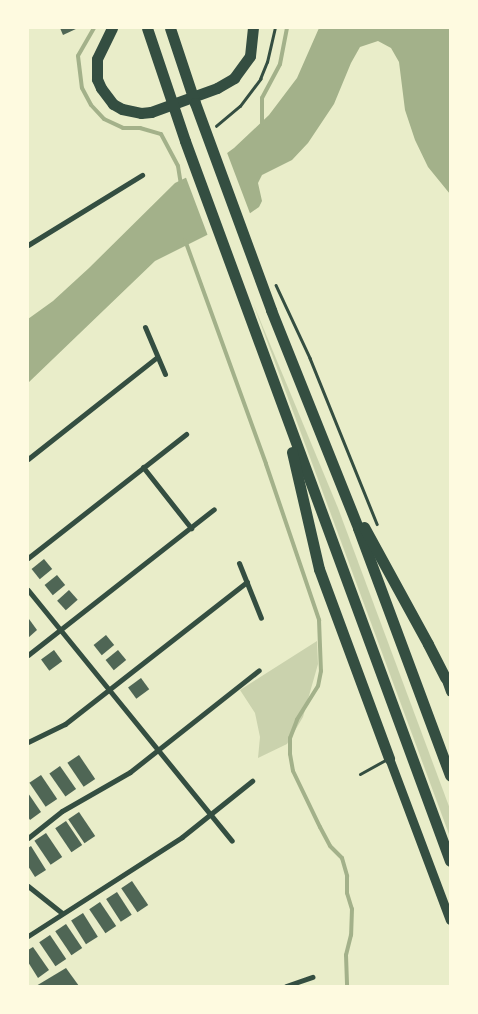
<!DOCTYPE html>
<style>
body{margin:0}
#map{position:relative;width:478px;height:1014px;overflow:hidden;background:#e9edc9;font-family:"Open Sans",sans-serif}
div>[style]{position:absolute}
.green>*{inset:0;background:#cad2ad}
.water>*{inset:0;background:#a3b18a}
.pier>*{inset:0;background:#e9edc9}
.stream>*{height:4px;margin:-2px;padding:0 2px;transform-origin:2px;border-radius:2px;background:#a3b18a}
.building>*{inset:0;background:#4f6655;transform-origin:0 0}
.path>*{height:2.5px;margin:-1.25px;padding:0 1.25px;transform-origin:1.25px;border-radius:1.25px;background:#344e41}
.service>*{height:3px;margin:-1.5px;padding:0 1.5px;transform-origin:1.5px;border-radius:1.5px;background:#344e41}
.minor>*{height:5px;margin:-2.5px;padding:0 2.5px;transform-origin:2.5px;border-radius:2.5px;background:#344e41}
.tertiary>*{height:8px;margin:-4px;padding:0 4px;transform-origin:4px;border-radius:4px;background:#344e41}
.secondary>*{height:9px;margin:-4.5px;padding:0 4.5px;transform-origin:4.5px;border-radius:4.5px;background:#344e41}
.motorway>*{height:11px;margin:-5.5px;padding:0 5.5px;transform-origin:5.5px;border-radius:5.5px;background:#344e41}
span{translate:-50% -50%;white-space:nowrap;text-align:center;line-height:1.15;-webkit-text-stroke:5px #fefae0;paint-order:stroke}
.frame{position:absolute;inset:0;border:29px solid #fefae0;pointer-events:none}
</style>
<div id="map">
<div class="green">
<i style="clip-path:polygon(253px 303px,338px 508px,450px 809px,450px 837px)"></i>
<i style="clip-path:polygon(317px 641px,318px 664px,303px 717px,287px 744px,258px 758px,260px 737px,255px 713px,240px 690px)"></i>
</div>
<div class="water">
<i style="clip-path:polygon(319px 28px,450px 28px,450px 194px,428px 167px,415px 140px,405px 110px,399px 62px,391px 48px,378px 41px,360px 47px,351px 63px,334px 104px,308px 143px,292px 160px,262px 175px,258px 183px,262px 201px,259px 207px,249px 214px,155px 261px,28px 383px,28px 319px,53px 301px,89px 268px,175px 183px,208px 167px,234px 148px,269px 115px,297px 78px)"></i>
</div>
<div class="pier">
<i style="clip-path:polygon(226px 150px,251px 216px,208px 236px,185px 175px,206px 164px)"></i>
</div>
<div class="stream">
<i style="left:94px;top:28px;width:32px;rotate:120deg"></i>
<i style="left:78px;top:56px;width:32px;rotate:83deg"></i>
<i style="left:82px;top:88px;width:19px;rotate:62deg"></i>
<i style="left:91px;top:105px;width:19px;rotate:47deg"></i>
<i style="left:104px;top:119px;width:21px;rotate:25deg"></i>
<i style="left:123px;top:128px;width:17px"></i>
<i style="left:140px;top:128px;width:22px;rotate:16deg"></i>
<i style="left:161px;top:134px;width:36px;rotate:62deg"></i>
<i style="left:178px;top:166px;width:18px;rotate:81deg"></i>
<i style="left:262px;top:127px;width:29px;rotate:-90deg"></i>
<i style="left:262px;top:98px;width:38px;rotate:-62deg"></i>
<i style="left:280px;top:64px;width:37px;rotate:-79deg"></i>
<i style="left:185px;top:240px;width:238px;rotate:70.1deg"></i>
<i style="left:266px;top:464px;width:165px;rotate:71.2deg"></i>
<i style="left:319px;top:620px;width:51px;rotate:87.8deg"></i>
<i style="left:321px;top:671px;width:15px;rotate:101deg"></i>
<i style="left:318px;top:686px;width:40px;rotate:122deg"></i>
<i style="left:297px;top:720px;width:19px;rotate:111deg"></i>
<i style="left:290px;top:738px;width:16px;rotate:90deg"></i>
<i style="left:290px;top:754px;width:17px;rotate:80deg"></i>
<i style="left:293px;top:771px;width:62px;rotate:64.3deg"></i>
<i style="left:320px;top:827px;width:21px;rotate:62deg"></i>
<i style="left:330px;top:846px;width:17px;rotate:45deg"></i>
<i style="left:342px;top:858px;width:19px;rotate:74deg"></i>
<i style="left:347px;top:876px;width:17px;rotate:90deg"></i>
<i style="left:347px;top:893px;width:17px;rotate:73deg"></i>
<i style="left:352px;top:909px;width:26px;rotate:92deg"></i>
<i style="left:351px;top:935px;width:21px;rotate:104deg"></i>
<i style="left:346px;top:955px;width:31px;rotate:88deg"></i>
</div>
<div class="building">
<i style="clip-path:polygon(60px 28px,78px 28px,63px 35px)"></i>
<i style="left:44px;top:559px;width:13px;height:16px;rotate:51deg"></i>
<i style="left:57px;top:575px;width:13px;height:16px;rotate:51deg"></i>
<i style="left:69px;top:590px;width:13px;height:16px;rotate:48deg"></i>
<i style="clip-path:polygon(29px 619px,37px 630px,28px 638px,28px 621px)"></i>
<i style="left:106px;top:635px;width:13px;height:16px;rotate:51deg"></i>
<i style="left:54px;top:650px;width:14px;height:16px;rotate:54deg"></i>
<i style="left:118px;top:650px;width:13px;height:16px;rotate:51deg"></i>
<i style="left:141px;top:678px;width:14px;height:16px;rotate:54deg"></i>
<i style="left:79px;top:755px;width:29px;height:14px;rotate:56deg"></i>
<i style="left:60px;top:766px;width:28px;height:13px;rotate:55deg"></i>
<i style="left:41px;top:775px;width:29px;height:14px;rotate:56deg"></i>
<i style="clip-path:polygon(28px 793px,41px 812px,30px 820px,28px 817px)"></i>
<i style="left:79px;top:812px;width:29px;height:13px;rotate:56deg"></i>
<i style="left:66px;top:821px;width:29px;height:13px;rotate:56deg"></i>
<i style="left:46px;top:833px;width:29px;height:14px;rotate:56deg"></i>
<i style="clip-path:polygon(31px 846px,46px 870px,35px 877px,28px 866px,28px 848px)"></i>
<i style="left:132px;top:881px;width:29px;height:13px;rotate:56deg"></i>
<i style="left:117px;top:892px;width:27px;height:13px;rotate:57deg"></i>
<i style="left:100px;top:902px;width:29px;height:13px;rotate:56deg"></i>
<i style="left:83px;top:913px;width:28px;height:14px;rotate:58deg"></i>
<i style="left:66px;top:924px;width:29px;height:13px;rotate:56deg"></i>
<i style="left:50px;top:935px;width:29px;height:13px;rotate:56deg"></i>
<i style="clip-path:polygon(33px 947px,49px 970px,38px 978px,28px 962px,28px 950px)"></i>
<i style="clip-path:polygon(66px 968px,79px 986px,36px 986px)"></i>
</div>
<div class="path">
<i style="left:216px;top:126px;width:31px;rotate:-40deg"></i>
<i style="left:240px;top:106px;width:34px;rotate:-53deg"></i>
<i style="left:260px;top:79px;width:18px;rotate:-68deg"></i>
<i style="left:267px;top:62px;width:35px;rotate:-77deg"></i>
<i style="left:276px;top:285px;width:81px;rotate:65deg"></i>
<i style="left:310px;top:358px;width:179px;rotate:68deg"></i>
</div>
<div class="service">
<i style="left:360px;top:774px;width:31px;rotate:-29deg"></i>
</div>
<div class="minor">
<i style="left:28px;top:245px;width:134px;rotate:-31.6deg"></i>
<i style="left:145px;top:327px;width:51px;rotate:66.9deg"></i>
<i style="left:28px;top:459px;width:164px;rotate:-38.3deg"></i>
<i style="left:143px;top:467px;width:78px;rotate:51.8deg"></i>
<i style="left:28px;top:558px;width:201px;rotate:-38.1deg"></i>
<i style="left:239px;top:563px;width:59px;rotate:68.2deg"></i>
<i style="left:28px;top:590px;width:323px;rotate:50.9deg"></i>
<i style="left:28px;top:655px;width:236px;rotate:-38.1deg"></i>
<i style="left:28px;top:742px;width:41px;rotate:-25.9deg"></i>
<i style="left:65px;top:724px;width:231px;rotate:-38deg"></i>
<i style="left:28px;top:838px;width:43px;rotate:-38.5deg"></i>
<i style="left:62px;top:811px;width:78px;rotate:-29.8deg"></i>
<i style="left:130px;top:772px;width:164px;rotate:-38.3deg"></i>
<i style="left:28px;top:886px;width:43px;rotate:38.5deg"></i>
<i style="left:28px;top:936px;width:183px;rotate:-32.7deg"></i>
<i style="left:182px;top:837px;width:90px;rotate:-38.7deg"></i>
<i style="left:286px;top:986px;width:28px;rotate:-19deg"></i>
</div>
<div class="tertiary">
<i style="left:445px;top:678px;width:15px;rotate:70deg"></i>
</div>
<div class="secondary">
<i style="left:389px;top:758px;width:173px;rotate:69.4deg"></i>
</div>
<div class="motorway">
<i style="left:112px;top:28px;width:34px;rotate:116deg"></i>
<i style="left:97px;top:59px;width:20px;rotate:90deg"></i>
<i style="left:97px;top:79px;width:10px;rotate:66deg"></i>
<i style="left:101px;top:88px;width:20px;rotate:53deg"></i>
<i style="left:113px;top:104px;width:10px;rotate:29deg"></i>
<i style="left:122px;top:109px;width:19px;rotate:12deg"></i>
<i style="left:141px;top:113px;width:10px;rotate:-6deg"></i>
<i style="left:151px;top:112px;width:70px;rotate:-20deg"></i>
<i style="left:217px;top:88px;width:20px;rotate:-30deg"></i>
<i style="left:234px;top:78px;width:27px;rotate:-54deg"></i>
<i style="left:250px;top:56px;width:28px;rotate:-84deg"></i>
<i style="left:147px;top:28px;width:119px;rotate:71.4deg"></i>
<i style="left:185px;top:141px;width:767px;rotate:69.79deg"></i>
<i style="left:170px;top:28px;width:79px;rotate:71.6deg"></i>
<i style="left:195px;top:103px;width:221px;rotate:69.8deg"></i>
<i style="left:271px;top:310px;width:235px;rotate:68.2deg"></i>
<i style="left:358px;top:528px;width:264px;rotate:69.6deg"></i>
<i style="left:292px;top:452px;width:120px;rotate:77deg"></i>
<i style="left:319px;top:569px;width:202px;rotate:69.7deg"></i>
<i style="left:364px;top:527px;width:133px;rotate:61.3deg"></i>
<i style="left:428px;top:644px;width:38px;rotate:63deg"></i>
</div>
<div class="frame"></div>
</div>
